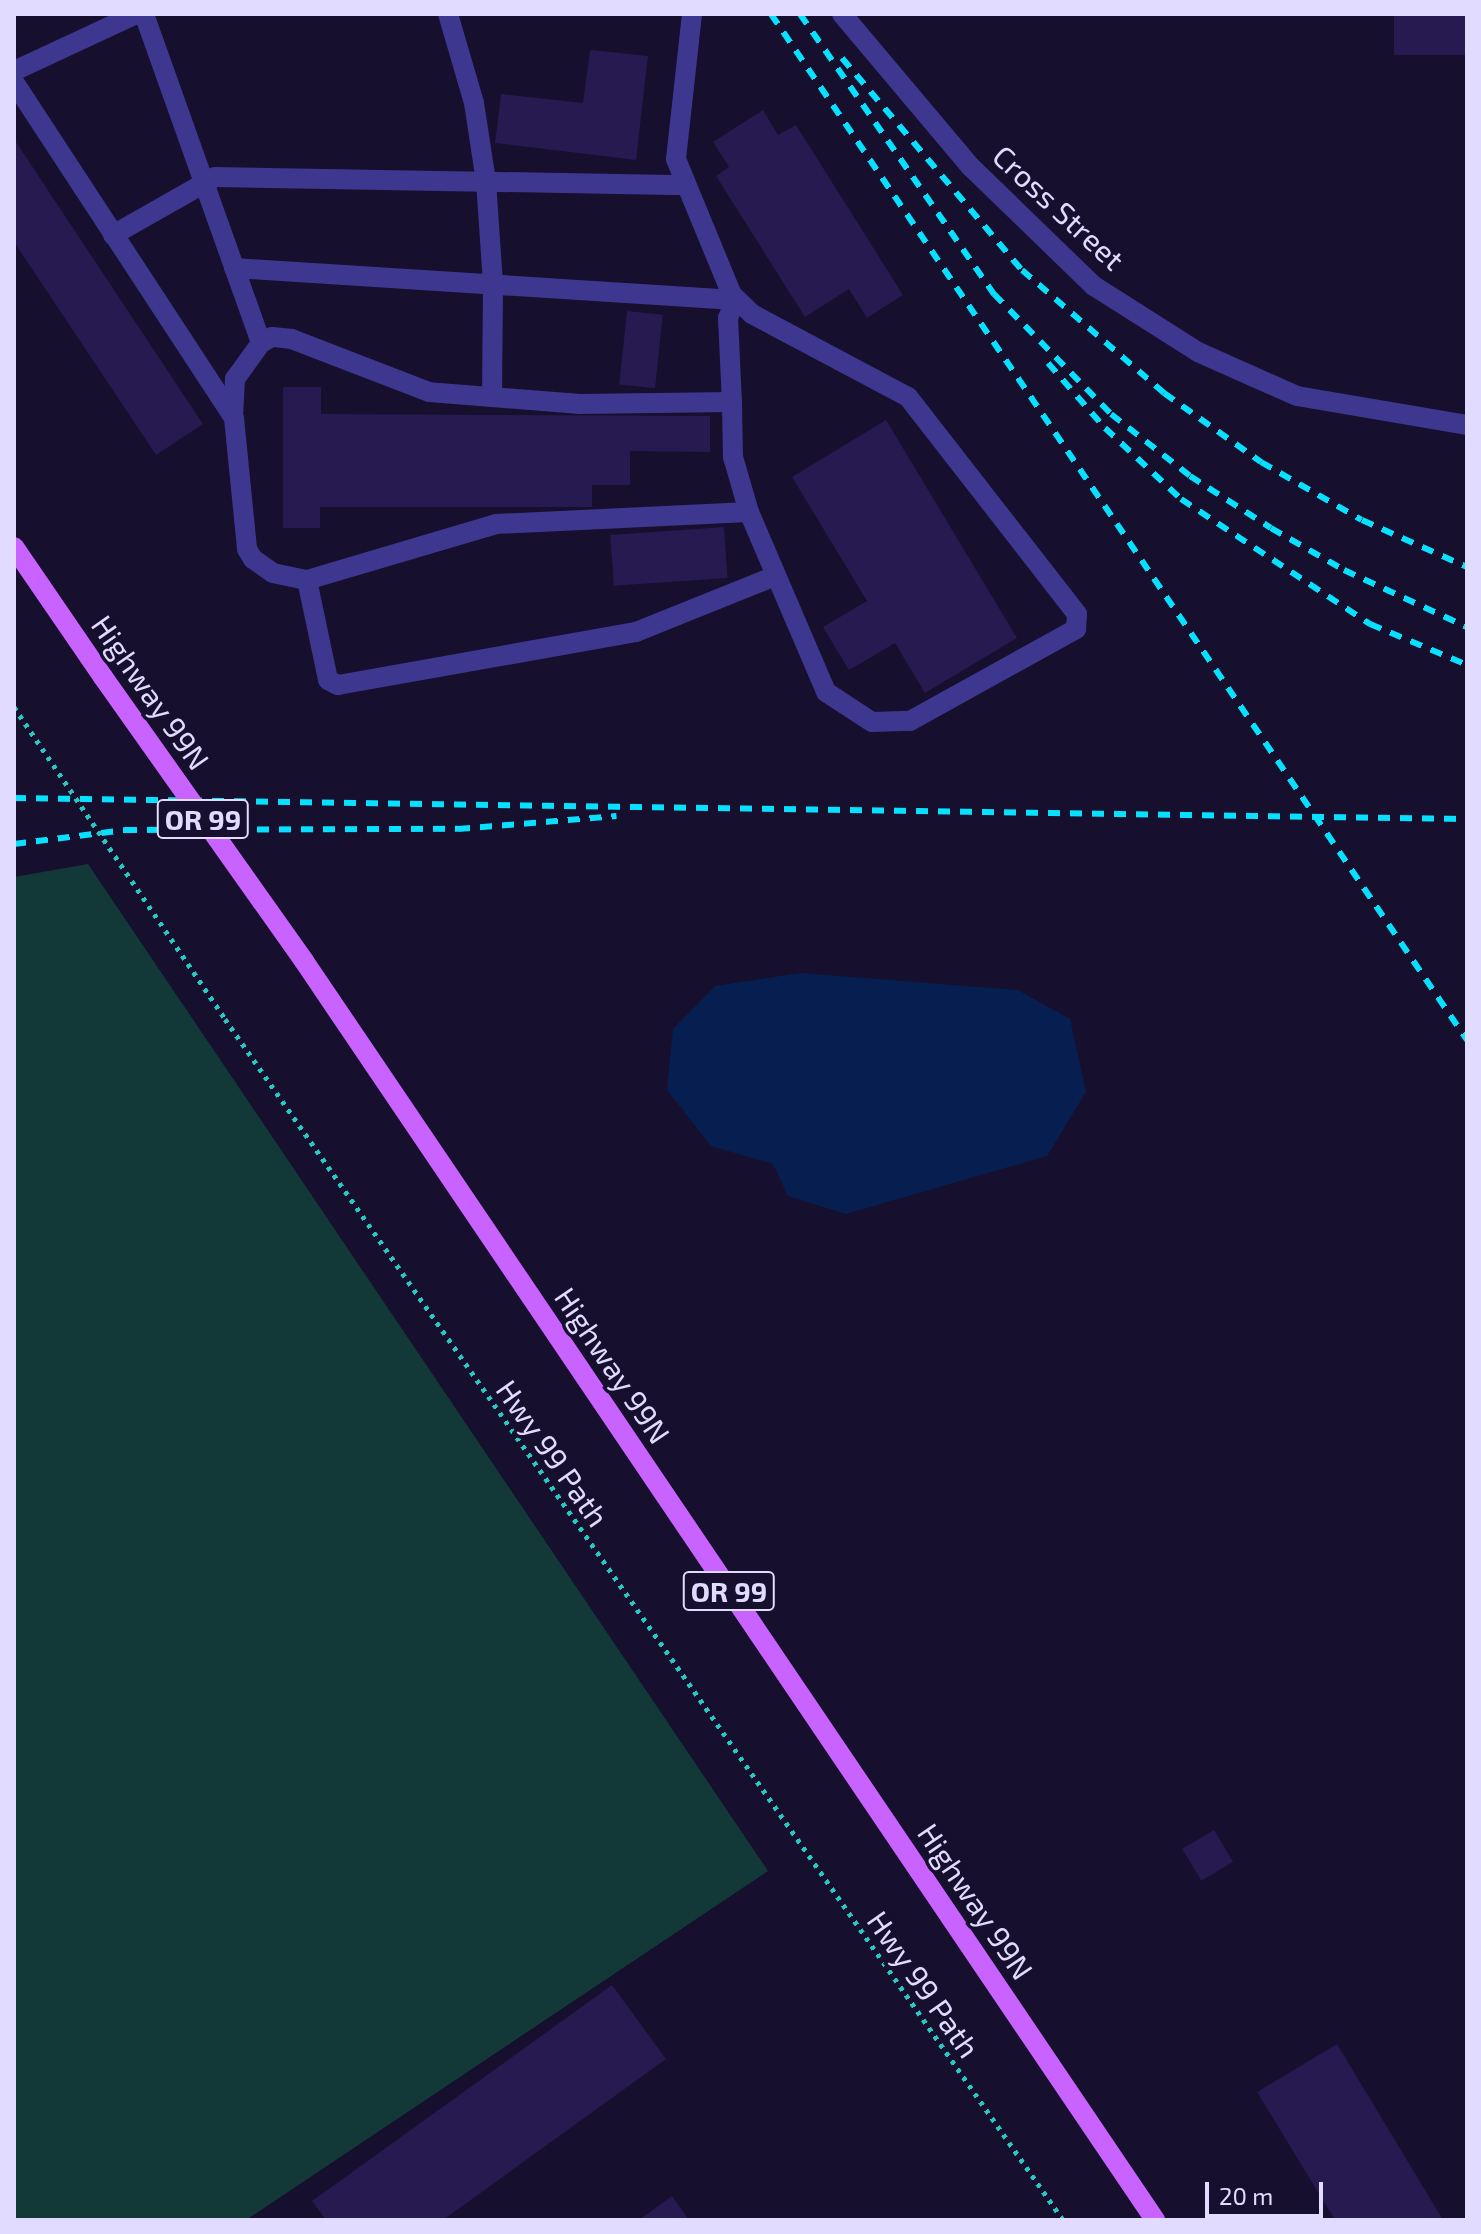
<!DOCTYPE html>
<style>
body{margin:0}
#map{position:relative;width:1481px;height:2234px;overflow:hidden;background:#160f2e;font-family:"Exo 2",sans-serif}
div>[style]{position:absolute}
.green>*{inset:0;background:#123838}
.water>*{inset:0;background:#071f50}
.building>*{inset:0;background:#261a50;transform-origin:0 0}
.path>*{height:5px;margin-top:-2.5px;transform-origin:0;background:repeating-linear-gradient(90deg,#27c9c3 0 4px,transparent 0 10px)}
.minor>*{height:20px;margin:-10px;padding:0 10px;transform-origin:10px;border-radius:10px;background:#3d3790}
.major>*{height:20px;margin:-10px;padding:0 10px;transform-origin:10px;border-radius:10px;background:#c963ff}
.rail>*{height:6px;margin-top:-3px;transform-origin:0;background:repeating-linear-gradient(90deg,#08e0ff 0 12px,transparent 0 22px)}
.path-bridge>*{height:5px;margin-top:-2.5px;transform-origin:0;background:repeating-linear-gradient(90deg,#27c9c3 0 4px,transparent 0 10px)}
.major-bridge>*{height:20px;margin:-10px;padding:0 10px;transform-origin:10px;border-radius:10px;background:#c963ff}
span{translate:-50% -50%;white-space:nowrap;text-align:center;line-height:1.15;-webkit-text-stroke:7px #160f2e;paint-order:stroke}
.shield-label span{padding:2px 6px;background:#160f2e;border:2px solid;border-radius:6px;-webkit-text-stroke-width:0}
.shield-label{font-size:28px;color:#e1dcff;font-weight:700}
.street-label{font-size:30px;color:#e1dcff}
.frame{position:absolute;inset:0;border:16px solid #e1dcff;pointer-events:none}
.scale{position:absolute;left:1205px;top:2182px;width:118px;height:36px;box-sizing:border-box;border:4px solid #e1dcff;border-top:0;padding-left:10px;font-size:24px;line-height:28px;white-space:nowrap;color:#e1dcff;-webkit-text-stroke:6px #160f2e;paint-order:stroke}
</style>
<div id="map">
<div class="green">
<i style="clip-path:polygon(88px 864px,768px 1871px,246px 2220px,14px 2220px,14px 877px)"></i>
</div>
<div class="water">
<i style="clip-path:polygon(800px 973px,1018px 990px,1070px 1019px,1086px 1092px,1047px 1156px,846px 1214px,788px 1196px,773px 1164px,711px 1146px,667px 1090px,673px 1029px,715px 986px)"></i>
</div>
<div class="building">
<i style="left:1394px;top:14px;width:73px;height:41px"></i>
<i style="clip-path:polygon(590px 50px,648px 56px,636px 160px,495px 143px,501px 94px,583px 103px)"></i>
<i style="clip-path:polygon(763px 110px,778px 135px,796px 125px,903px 295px,867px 318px,849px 289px,805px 317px,716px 176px,729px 167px,713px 142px)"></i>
<i style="clip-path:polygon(14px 139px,203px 424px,156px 455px,14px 242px)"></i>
<i style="left:627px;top:311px;width:36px;height:74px;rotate:6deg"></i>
<i style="clip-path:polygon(283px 387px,321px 387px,321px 414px,710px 416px,710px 452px,630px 451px,630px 485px,592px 485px,592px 507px,320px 507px,320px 528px,283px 528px)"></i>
<i style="clip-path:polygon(886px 420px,1017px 638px,925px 693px,895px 643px,849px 670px,823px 627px,867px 601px,792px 477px)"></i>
<i style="left:724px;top:527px;width:51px;height:114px;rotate:86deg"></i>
<i style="left:1214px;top:1830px;width:37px;height:37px;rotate:59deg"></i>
<i style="clip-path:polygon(612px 1985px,666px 2059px,443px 2220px,326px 2220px,312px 2201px)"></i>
<i style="clip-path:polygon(1337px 2044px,1443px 2220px,1335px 2220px,1257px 2092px)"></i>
<i style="clip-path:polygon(672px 2196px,689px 2220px,639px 2220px)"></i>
</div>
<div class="path">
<i style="left:225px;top:1019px;width:1464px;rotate:55.09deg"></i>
</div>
<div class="minor">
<i style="left:144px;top:14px;width:349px;rotate:70.4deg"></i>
<i style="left:261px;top:343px;width:44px;rotate:125.8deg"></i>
<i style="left:235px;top:379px;width:37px;rotate:93deg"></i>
<i style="left:448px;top:14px;width:93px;rotate:73.7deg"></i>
<i style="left:474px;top:103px;width:79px;rotate:81.3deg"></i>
<i style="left:486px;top:181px;width:104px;rotate:86.1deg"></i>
<i style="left:493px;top:285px;width:112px;rotate:90.5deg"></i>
<i style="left:842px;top:14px;width:200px;rotate:49.9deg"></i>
<i style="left:971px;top:167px;width:171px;rotate:44.1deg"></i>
<i style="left:1094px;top:286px;width:123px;rotate:32.4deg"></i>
<i style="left:1198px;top:352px;width:108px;rotate:24deg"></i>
<i style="left:1297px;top:396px;width:172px;rotate:9.7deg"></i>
<i style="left:14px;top:71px;width:135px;rotate:-25deg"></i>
<i style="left:14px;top:82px;width:402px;rotate:56.8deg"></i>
<i style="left:234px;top:418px;width:132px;rotate:84.3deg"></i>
<i style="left:247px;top:549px;width:12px;rotate:59deg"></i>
<i style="left:253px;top:559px;width:24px;rotate:35deg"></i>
<i style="left:273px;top:573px;width:35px;rotate:12deg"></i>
<i style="left:307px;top:580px;width:197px;rotate:-16.5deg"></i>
<i style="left:496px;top:524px;width:253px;rotate:-2.7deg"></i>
<i style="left:749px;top:512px;width:196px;rotate:66.8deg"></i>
<i style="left:826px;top:692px;width:55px;rotate:33.1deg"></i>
<i style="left:872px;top:722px;width:38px;rotate:-2deg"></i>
<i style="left:910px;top:721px;width:190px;rotate:-29deg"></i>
<i style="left:1076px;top:629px;width:15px;rotate:-86deg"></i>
<i style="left:1077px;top:614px;width:275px;rotate:-127.9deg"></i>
<i style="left:908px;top:397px;width:177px;rotate:-152deg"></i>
<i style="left:752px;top:314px;width:28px;rotate:-136deg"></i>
<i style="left:732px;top:295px;width:147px;rotate:-112.4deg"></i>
<i style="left:676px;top:159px;width:146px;rotate:-83.7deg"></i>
<i style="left:113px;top:235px;width:117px;rotate:-29.6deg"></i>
<i style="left:215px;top:177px;width:471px;rotate:1deg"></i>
<i style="left:234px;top:268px;width:502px;rotate:3.65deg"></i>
<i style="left:735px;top:300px;width:19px;rotate:111deg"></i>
<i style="left:728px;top:318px;width:84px;rotate:87.3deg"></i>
<i style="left:732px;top:402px;width:152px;rotate:179.2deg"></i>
<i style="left:580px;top:404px;width:151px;rotate:-175.5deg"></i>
<i style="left:429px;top:392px;width:147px;rotate:-158.9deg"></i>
<i style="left:292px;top:339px;width:20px;rotate:-174deg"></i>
<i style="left:272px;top:337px;width:13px;rotate:151deg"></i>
<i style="left:732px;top:402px;width:55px;rotate:89deg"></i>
<i style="left:733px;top:457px;width:57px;rotate:73.8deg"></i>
<i style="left:307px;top:580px;width:102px;rotate:78.1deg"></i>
<i style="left:328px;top:680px;width:11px;rotate:27deg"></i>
<i style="left:338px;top:685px;width:303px;rotate:-10.1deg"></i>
<i style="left:636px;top:632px;width:150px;rotate:-21.9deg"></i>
</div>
<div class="major">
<i style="left:14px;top:547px;width:158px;rotate:55.6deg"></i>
<i style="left:304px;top:961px;width:1520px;rotate:55.94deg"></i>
</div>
<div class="rail">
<i style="left:771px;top:14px;width:1240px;rotate:55.85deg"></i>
<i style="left:800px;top:14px;width:341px;rotate:55.3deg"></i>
<i style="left:994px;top:294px;width:168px;rotate:45.7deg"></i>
<i style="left:1111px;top:414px;width:100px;rotate:38.1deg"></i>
<i style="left:1190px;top:476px;width:96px;rotate:32.7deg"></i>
<i style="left:1271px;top:528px;width:84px;rotate:29.9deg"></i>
<i style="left:1344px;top:570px;width:136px;rotate:24.9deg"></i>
<i style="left:842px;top:58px;width:278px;rotate:49.7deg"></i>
<i style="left:1022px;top:270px;width:188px;rotate:40.9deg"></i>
<i style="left:1164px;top:393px;width:119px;rotate:35.4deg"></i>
<i style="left:1261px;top:462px;width:116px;rotate:29.9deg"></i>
<i style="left:1362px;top:520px;width:115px;rotate:24.1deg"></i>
<i style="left:1048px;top:363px;width:86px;rotate:48.8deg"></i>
<i style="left:1105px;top:428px;width:104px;rotate:43.1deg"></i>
<i style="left:1181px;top:499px;width:227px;rotate:33.5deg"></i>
<i style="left:1370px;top:624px;width:105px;rotate:22.9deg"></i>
<i style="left:14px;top:798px;width:1453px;rotate:0.83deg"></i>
<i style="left:14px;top:844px;width:112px;rotate:-7.2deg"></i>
<i style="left:125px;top:830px;width:333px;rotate:-0.2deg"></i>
<i style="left:458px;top:829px;width:159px;rotate:-4.7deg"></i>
</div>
<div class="path-bridge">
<i style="left:14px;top:707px;width:377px;rotate:55.9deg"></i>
</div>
<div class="major-bridge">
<i style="left:103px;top:677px;width:348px;rotate:54.7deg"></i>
</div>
<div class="shield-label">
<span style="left:203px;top:819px">OR 99</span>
<span style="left:729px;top:1591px">OR 99</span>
</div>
<div class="street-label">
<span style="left:1059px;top:207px;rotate:43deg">Cross Street</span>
<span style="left:151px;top:692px;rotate:55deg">Highway 99N</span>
<span style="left:613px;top:1365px;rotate:56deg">Highway 99N</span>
<span style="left:553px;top:1453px;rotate:55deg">Hwy 99 Path</span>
<span style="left:976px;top:1901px;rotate:56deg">Highway 99N</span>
<span style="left:924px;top:1984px;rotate:55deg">Hwy 99 Path</span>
</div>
<div class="frame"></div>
<div class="scale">20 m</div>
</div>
